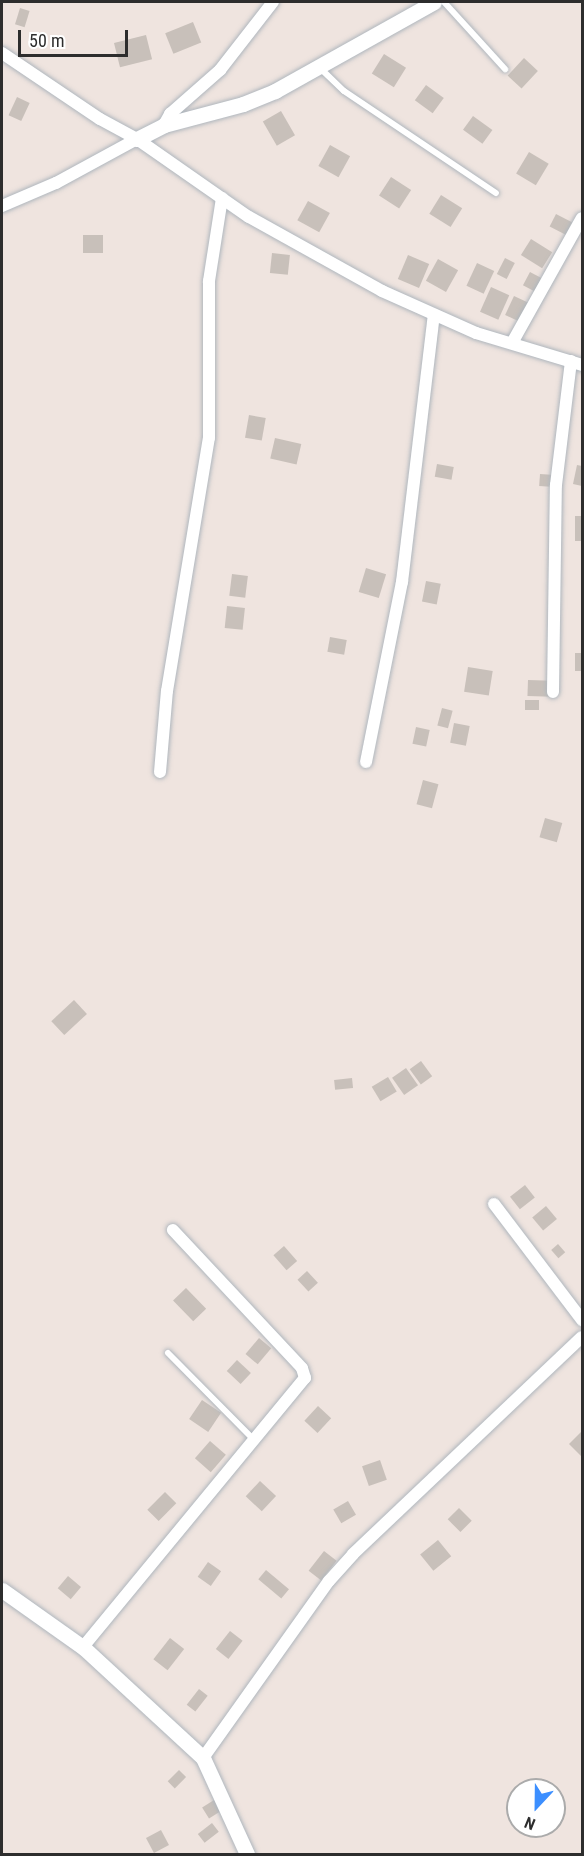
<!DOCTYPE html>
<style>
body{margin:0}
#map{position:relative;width:584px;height:1856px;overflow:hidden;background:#efe4df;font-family:"Roboto Condensed",sans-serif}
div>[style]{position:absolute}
.building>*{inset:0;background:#c8c0ba;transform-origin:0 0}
.roads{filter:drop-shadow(0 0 2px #afb6bd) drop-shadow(0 0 2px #afb6bd)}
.service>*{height:6px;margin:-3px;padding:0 3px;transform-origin:3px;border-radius:3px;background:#fff}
.minor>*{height:12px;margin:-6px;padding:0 6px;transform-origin:6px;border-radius:6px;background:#fff}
.tertiary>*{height:15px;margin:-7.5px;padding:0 7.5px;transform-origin:7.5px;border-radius:7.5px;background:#fff}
span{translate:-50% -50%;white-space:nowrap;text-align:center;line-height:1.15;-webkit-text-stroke:4.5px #fff;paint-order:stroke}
.frame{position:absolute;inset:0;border:3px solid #2d2d2d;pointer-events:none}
.north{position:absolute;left:506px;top:1778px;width:60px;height:60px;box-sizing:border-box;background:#fff;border:2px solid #ababab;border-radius:50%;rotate:202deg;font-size:16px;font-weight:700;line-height:24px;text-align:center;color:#2d2d2d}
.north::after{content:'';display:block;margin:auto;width:21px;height:27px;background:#3c8fff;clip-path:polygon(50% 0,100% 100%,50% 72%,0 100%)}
.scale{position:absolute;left:18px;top:30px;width:110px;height:27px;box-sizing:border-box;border:3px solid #2d2d2d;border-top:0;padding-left:8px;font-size:18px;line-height:21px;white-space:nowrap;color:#2d2d2d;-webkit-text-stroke:4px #fff;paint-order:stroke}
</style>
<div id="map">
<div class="building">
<i style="left:20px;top:8px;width:10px;height:17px;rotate:17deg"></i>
<i style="left:193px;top:22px;width:22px;height:30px;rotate:68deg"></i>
<i style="left:146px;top:35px;width:25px;height:33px;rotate:76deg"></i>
<i style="left:384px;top:54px;width:26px;height:23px;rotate:32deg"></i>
<i style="left:524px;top:58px;width:19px;height:24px;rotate:43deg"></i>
<i style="left:426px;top:85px;width:22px;height:19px;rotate:36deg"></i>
<i style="left:17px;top:97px;width:14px;height:20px;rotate:25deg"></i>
<i style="left:281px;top:111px;width:28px;height:21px;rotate:60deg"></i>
<i style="left:473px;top:116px;width:24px;height:17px;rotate:36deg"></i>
<i style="left:330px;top:145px;width:23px;height:24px;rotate:29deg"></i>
<i style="left:529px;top:152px;width:23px;height:25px;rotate:31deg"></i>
<i style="left:391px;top:177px;width:24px;height:22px;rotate:33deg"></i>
<i style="left:441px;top:195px;width:25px;height:22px;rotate:32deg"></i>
<i style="left:308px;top:201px;width:25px;height:22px;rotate:29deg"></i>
<i style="left:556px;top:214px;width:18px;height:14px;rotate:27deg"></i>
<i style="left:83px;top:235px;width:20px;height:18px"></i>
<i style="left:531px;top:239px;width:25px;height:19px;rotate:32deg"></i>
<i style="left:272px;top:253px;width:18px;height:20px;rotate:6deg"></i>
<i style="left:408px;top:255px;width:23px;height:26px;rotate:23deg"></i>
<i style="left:505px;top:258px;width:11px;height:18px;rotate:27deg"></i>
<i style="left:438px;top:259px;width:23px;height:25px;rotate:29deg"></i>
<i style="left:477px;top:263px;width:19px;height:25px;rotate:25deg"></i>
<i style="left:530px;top:272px;width:15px;height:15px;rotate:28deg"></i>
<i style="left:491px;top:287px;width:20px;height:27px;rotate:24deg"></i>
<i style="left:514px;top:296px;width:19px;height:21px;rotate:25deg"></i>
<i style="left:249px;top:415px;width:17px;height:23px;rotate:10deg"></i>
<i style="left:275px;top:438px;width:27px;height:21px;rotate:13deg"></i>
<i style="left:437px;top:464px;width:17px;height:13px;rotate:10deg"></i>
<i style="clip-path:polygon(577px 465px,582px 466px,582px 486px,573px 484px)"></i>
<i style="left:540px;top:474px;width:15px;height:12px;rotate:4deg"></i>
<i style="left:575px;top:516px;width:7px;height:25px"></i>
<i style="left:366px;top:568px;width:21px;height:25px;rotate:17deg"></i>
<i style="left:232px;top:574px;width:16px;height:22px;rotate:7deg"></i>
<i style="left:426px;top:581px;width:15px;height:21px;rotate:11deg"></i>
<i style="left:227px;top:606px;width:18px;height:22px;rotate:6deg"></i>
<i style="left:330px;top:637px;width:17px;height:15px;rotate:10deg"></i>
<i style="left:575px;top:653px;width:7px;height:18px"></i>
<i style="left:468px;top:667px;width:25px;height:25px;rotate:9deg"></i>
<i style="left:528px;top:680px;width:25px;height:16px;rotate:2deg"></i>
<i style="left:525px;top:700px;width:14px;height:10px"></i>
<i style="left:442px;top:708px;width:11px;height:18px;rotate:15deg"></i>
<i style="left:454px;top:723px;width:16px;height:20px;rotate:11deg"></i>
<i style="left:416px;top:727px;width:14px;height:17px;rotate:12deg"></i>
<i style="left:423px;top:780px;width:16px;height:25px;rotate:15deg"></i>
<i style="left:545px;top:818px;width:18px;height:20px;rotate:16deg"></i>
<i style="left:74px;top:1000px;width:19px;height:31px;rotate:47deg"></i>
<i style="left:421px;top:1061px;width:19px;height:14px;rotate:54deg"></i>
<i style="left:406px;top:1068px;width:21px;height:17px;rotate:55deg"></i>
<i style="left:388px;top:1077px;width:17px;height:19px;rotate:59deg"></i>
<i style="left:352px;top:1078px;width:10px;height:18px;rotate:84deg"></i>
<i style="left:525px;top:1185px;width:16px;height:19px;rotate:52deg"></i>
<i style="left:546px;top:1206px;width:17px;height:18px;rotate:50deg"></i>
<i style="left:558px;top:1244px;width:11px;height:9px;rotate:49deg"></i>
<i style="left:284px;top:1246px;width:20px;height:14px;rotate:49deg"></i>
<i style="left:307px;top:1271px;width:16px;height:13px;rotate:47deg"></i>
<i style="left:186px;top:1288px;width:29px;height:18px;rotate:46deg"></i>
<i style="left:259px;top:1338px;width:16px;height:21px;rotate:40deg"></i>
<i style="left:237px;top:1360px;width:19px;height:15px;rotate:43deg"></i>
<i style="left:202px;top:1400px;width:23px;height:23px;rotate:34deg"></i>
<i style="left:318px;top:1406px;width:18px;height:20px;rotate:43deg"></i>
<i style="clip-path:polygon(582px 1431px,582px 1457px,569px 1444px)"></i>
<i style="left:210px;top:1441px;width:21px;height:23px;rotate:41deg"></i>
<i style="left:380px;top:1460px;width:21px;height:19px;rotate:71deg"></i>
<i style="left:260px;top:1481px;width:22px;height:21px;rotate:43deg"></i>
<i style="left:165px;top:1492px;width:16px;height:25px;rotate:45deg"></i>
<i style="left:348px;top:1501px;width:16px;height:17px;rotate:60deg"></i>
<i style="left:459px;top:1508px;width:18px;height:16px;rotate:45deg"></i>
<i style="left:438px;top:1540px;width:21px;height:23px;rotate:51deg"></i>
<i style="left:324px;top:1551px;width:16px;height:25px;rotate:38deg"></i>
<i style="left:208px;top:1562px;width:16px;height:18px;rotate:35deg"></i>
<i style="left:266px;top:1570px;width:30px;height:12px;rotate:40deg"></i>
<i style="left:68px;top:1576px;width:17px;height:16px;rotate:40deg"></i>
<i style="left:230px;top:1631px;width:16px;height:23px;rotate:38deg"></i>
<i style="left:170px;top:1638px;width:18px;height:27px;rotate:38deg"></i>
<i style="left:199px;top:1689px;width:11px;height:20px;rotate:38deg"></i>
<i style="left:179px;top:1770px;width:10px;height:16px;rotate:45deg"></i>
<i style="left:214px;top:1800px;width:13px;height:14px;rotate:58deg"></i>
<i style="left:212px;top:1823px;width:11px;height:18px;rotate:52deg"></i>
<i style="left:161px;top:1830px;width:17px;height:17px;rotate:62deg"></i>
</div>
<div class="roads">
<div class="service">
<i style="left:444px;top:2px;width:91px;rotate:47.7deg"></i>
<i style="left:320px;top:68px;width:33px;rotate:44deg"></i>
<i style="left:344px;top:91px;width:183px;rotate:33.9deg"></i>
<i style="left:168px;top:1353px;width:124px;rotate:45.3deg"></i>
</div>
<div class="minor">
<i style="left:2px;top:53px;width:118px;rotate:34deg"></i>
<i style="left:100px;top:119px;width:42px;rotate:28.4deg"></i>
<i style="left:137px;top:139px;width:136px;rotate:34.9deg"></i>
<i style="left:249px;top:217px;width:152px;rotate:29.1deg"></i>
<i style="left:382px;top:291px;width:103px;rotate:24.1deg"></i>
<i style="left:476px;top:333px;width:111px;rotate:16.8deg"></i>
<i style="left:164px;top:125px;width:13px;rotate:-61deg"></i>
<i style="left:170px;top:114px;width:67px;rotate:-41.3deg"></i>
<i style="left:220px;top:70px;width:86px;rotate:-52.1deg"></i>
<i style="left:2px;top:206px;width:59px;rotate:-23.1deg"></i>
<i style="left:56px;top:183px;width:92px;rotate:-28.5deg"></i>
<i style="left:512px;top:343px;width:143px;rotate:-60.8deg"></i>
<i style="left:553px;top:692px;width:207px;rotate:-89.2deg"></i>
<i style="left:556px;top:485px;width:125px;rotate:-83.1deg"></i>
<i style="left:366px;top:762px;width:184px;rotate:-78.7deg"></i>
<i style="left:402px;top:582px;width:269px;rotate:-83.2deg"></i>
<i style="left:160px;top:772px;width:81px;rotate:-85.1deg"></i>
<i style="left:167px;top:691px;width:256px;rotate:-80.6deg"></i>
<i style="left:209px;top:438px;width:157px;rotate:-90deg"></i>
<i style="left:209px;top:281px;width:84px;rotate:-81.1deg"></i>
<i style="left:494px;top:1204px;width:146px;rotate:52.8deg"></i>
<i style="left:83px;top:1647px;width:349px;rotate:-50.5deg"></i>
<i style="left:305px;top:1378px;width:10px;rotate:-107deg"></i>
<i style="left:302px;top:1368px;width:189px;rotate:-133.1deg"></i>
<i style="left:203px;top:1758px;width:217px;rotate:-54.6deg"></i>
<i style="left:329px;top:1581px;width:36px;rotate:-48deg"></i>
<i style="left:353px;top:1554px;width:315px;rotate:-43.5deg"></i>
</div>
<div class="tertiary">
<i style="left:137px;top:139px;width:30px;rotate:-27deg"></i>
<i style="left:164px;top:125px;width:82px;rotate:-14.9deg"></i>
<i style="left:243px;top:104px;width:35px;rotate:-22deg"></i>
<i style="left:275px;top:91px;width:182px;rotate:-29.2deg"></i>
<i style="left:2px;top:1590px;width:100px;rotate:35.3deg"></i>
<i style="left:84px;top:1648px;width:162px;rotate:42.7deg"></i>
<i style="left:203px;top:1758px;width:106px;rotate:65.4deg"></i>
</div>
</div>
<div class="frame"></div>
<div class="north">N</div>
<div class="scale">50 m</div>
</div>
